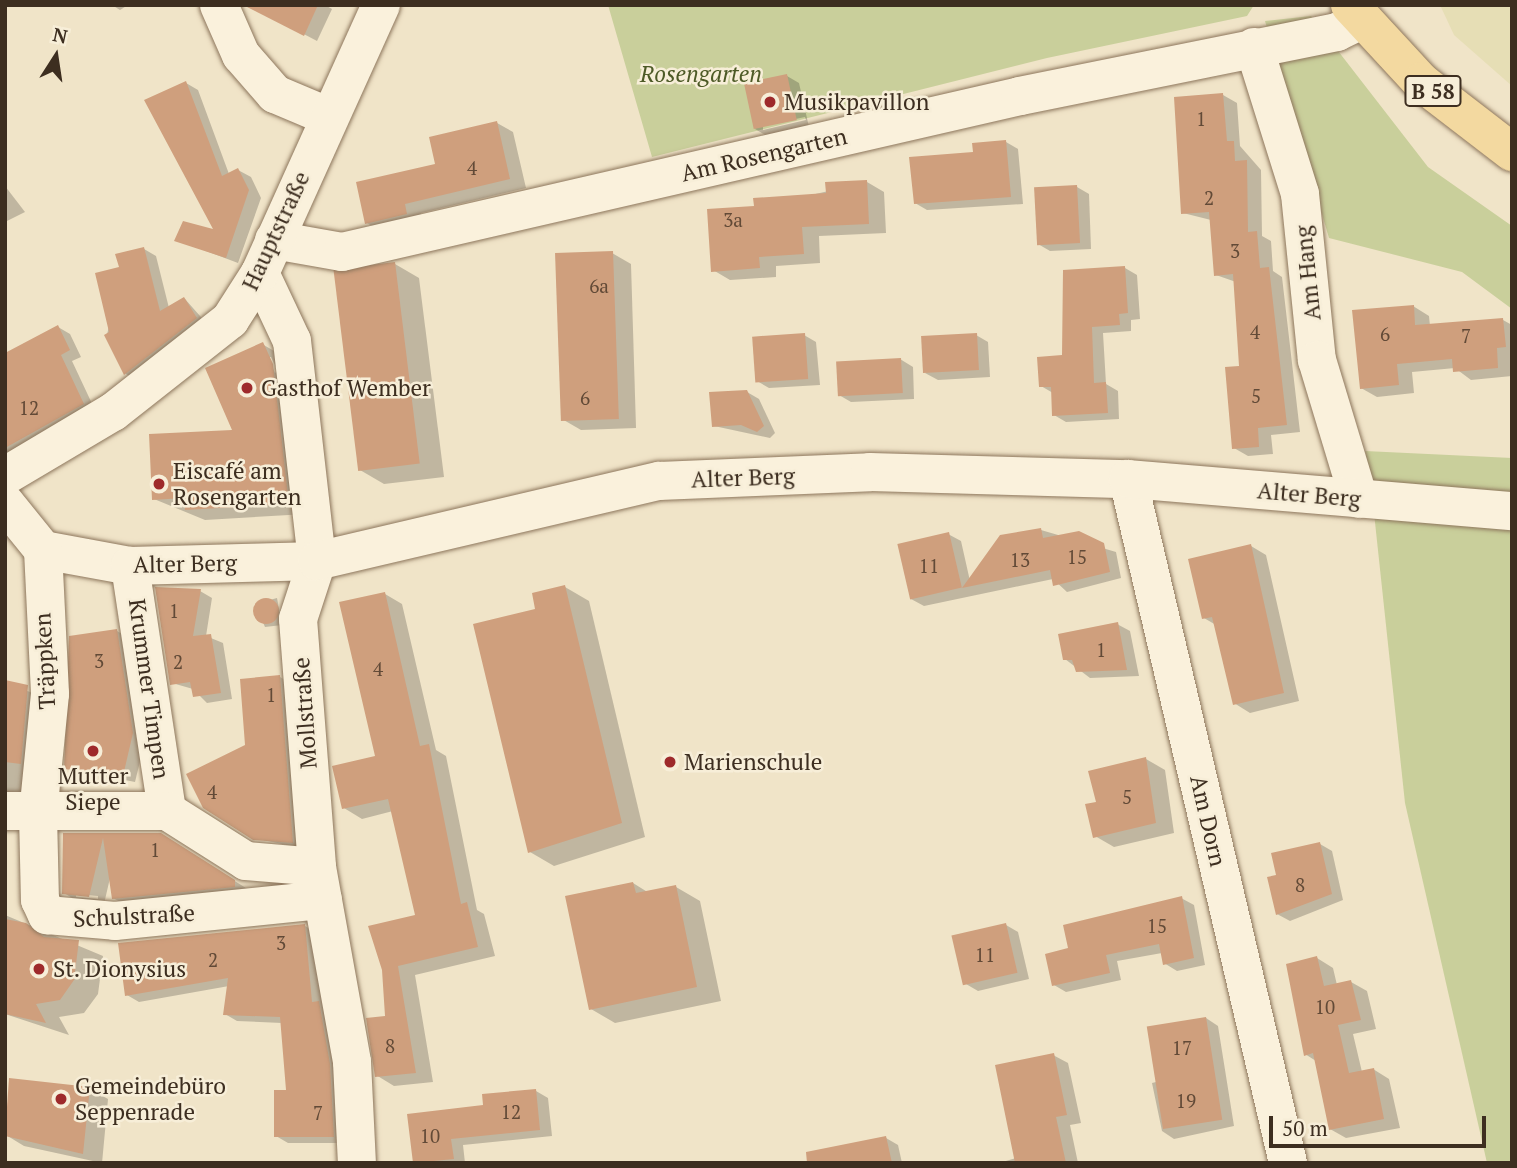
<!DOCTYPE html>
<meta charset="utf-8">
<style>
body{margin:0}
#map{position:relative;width:1517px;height:1168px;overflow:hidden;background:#f0e4c8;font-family:"PT Serif",serif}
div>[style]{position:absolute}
.farmland>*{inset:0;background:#e6deb5}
.green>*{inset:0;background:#c9cf9b}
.shadow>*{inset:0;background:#0003}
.building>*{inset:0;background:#cf9f7d;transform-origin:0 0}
.round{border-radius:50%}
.roads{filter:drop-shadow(0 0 2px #8d765c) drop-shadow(0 0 2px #8d765c)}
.minor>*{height:38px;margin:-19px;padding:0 19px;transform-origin:19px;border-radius:19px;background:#faf1dc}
.major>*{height:38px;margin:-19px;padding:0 19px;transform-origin:19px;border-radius:19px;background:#f3d9a0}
.dots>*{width:19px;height:19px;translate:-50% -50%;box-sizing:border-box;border:4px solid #f7eed8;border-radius:50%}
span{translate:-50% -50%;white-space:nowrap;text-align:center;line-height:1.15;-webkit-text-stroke:5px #f7eed8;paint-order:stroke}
.number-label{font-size:19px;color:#624a37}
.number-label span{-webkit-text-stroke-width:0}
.shield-label span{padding:2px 5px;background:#f7eed8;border:2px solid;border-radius:5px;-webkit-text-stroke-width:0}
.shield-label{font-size:21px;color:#3d2e20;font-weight:700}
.park-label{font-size:23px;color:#4d5a26;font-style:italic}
.poi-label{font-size:23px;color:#3d2e20}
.left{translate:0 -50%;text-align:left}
.street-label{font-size:23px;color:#3d2e20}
.frame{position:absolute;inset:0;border:7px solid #3d2e20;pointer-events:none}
.north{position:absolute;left:21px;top:21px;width:70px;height:70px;-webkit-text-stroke:5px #f7eed8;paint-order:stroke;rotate:12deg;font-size:19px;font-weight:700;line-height:28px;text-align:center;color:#3d2e20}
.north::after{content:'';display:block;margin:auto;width:24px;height:32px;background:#3d2e20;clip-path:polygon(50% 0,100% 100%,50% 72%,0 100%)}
.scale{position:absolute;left:1269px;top:1116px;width:217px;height:32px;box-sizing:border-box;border:4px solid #3d2e20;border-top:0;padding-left:9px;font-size:21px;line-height:24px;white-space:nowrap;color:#3d2e20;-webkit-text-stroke:5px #f7eed8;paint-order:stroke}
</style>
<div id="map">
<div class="farmland">
<i style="clip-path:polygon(1440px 5px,1512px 5px,1512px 86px,1454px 35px)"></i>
</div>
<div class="green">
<i style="clip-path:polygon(608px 5px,1254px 5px,1247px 16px,1047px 58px,652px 157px)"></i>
<i style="clip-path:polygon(1311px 16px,1428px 167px,1512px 226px,1512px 309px,1462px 272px,1329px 238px,1265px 21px)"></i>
<i style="clip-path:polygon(1365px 451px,1512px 458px,1512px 498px,1372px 486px)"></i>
<i style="clip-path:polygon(1374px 513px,1512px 527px,1512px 1163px,1487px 1163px,1405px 803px)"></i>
</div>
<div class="shadow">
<i style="clip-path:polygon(112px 5px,128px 5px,120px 10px)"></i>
<i style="clip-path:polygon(249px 5px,325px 5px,332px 9px,317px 41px)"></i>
<i style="clip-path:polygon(evenodd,787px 76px,799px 83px,809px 127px,767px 136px,755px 129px,787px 76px,805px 117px,806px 120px,763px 130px,763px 126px,805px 117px)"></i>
<i style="clip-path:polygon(186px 83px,198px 90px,229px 174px,238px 170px,251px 177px,261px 198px,238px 263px,177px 240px,216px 232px)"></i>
<i style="clip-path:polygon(1223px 95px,1237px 103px,1240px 146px,1261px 170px,1262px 236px,1271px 241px,1273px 271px,1282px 277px,1300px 432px,1271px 435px,1273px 454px,1248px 456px,1234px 448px,1240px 368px,1236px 282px,1216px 275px,1211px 220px,1183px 213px)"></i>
<i style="clip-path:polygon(497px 123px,513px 132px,526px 188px,421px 213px,423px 223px,383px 233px,367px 223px)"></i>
<i style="clip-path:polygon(1006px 142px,1018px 149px,1023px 204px,927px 210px,915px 203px)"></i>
<i style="clip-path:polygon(867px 182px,884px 192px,886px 233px,819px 236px,820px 263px,776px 266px,776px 277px,730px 280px,713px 270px,755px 208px)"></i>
<i style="clip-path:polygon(5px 186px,25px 212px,5px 222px)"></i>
<i style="clip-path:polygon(1077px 187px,1089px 194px,1091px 249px,1050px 251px,1038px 244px)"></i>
<i style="clip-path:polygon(144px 249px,156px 256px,169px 308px,185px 299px,208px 325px,138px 381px,126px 374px,107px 335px,121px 268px)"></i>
<i style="clip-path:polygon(612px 253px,631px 264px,636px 428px,581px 430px,562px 419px)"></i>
<i style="clip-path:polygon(395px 264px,419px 278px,444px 477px,384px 484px,360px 470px)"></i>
<i style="clip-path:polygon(1125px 268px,1137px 275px,1140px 319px,1131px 320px,1131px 331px,1103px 333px,1106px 384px,1118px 391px,1119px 419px,1066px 422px,1054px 415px,1053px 393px,1041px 386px)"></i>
<i style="clip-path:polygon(1413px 306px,1429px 316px,1430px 326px,1503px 320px,1512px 325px,1512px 376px,1471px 380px,1455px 368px,1412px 372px,1414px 393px,1377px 397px,1361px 388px)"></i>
<i style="clip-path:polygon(58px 327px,70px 334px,81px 357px,72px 361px,95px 410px,5px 463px,5px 361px)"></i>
<i style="clip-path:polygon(804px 335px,816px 342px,820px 385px,769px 388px,757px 381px)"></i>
<i style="clip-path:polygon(976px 335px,988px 342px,990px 377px,938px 380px,925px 373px)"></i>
<i style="clip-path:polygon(evenodd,262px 344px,281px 355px,306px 514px,205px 520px,154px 499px,235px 431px,262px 344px,268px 357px,271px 357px,278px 371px,275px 373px,268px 357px)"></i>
<i style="clip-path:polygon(900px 359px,913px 367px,914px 399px,851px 402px,839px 395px)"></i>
<i style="clip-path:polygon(747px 392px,759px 399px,775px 433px,770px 438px,714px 426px)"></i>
<i style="clip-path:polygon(1041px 530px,1116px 552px,1121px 578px,1067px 592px,1053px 579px,924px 606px,911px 599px,948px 534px,961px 541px,970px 581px)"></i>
<i style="clip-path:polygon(1251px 546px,1266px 555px,1299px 701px,1250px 713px,1234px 703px,1216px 625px,1204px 618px)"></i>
<i style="clip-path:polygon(565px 587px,589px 601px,645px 837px,554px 866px,530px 852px,538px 611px)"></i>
<i style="clip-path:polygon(200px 591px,212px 598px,206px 636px,223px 643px,232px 699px,207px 703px,193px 689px,172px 683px)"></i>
<i style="clip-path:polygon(385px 594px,402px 604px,436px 750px,446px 756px,477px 910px,484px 914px,495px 956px,415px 975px,433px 1082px,394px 1086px,376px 1075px,387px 1017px,383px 969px,417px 916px,393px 811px,362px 819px,344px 808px,377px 758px)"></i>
<i style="clip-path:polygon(277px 598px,282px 625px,265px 627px,255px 604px)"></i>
<i style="clip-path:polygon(1117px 624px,1130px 631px,1139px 676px,1090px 678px,1065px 659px)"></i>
<i style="clip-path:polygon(117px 631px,129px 638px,145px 741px,135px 782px,66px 768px)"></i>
<i style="clip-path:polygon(280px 677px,292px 684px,305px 849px,254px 838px,247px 746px)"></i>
<i style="clip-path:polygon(5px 683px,44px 697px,32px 798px,5px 798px)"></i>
<i style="clip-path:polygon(1146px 759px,1165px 770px,1174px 833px,1114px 847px,1095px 836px,1098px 803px)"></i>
<i style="clip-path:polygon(evenodd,64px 835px,176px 844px,249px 890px,128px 906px,113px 898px,110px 878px,104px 904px,79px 902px,64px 893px,64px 835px,76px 894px,98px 896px,98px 899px,76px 897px,76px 894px)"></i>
<i style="clip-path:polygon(1320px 844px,1332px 851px,1343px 900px,1290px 921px,1277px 914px,1278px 877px)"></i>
<i style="clip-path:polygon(633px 883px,649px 893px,676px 887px,700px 901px,721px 1001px,615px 1023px,591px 1009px)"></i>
<i style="clip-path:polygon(1181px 898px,1194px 905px,1205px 965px,1177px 971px,1164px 963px,1162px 953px,1117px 961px,1121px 980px,1066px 992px,1054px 985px)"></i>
<i style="clip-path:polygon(5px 915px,103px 956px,98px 994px,84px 1013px,59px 1017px,69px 1035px,5px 1014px)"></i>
<i style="clip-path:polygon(1006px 925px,1018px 932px,1029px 979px,978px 991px,966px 984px)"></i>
<i style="clip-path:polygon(305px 926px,317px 933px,346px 1143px,288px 1143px,276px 1136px,288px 1092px,282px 1023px,237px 1021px,225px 1014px,229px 986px,139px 1002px,127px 995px)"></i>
<i style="clip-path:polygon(1317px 958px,1333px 968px,1337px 985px,1351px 982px,1367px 991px,1376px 1029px,1353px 1034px,1362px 1072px,1373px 1069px,1389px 1079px,1400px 1128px,1346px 1138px,1330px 1129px,1316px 1061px,1305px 1054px)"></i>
<i style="clip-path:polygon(1206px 1018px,1218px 1026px,1234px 1126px,1174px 1139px,1162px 1131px,1152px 1083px,1160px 1081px)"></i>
<i style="clip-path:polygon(1053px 1055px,1068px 1063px,1081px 1123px,1070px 1125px,1078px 1163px,999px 1163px,1016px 1158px)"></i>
<i style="clip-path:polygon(11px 1080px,90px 1089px,108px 1099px,102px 1163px,24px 1146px,6px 1135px)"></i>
<i style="clip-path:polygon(536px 1091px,548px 1098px,552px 1136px,463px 1145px,465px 1163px,415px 1163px,485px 1106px)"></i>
<i style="clip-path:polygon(886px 1138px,898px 1145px,902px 1163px,836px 1163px)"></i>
</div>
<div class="building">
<i style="clip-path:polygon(243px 5px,318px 5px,304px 36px)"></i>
<i style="left:787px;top:74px;width:47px;height:44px;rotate:78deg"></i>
<i style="clip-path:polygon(186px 81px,222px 176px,238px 168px,249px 190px,226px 258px,174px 241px,183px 221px,213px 229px,144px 100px)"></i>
<i style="clip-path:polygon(1223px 93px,1227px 141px,1234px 141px,1235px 161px,1247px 160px,1248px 232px,1257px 231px,1260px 268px,1269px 267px,1287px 425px,1258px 428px,1259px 447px,1232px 449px,1225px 367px,1239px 366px,1233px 274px,1214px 276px,1209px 212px,1181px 214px,1174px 97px)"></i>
<i style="clip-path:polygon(497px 121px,510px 179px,405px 204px,407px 214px,365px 224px,356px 182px,435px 164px,429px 137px)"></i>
<i style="clip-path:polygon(1006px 140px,1011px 197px,914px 204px,909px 157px,973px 152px,972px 143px)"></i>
<i style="clip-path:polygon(867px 180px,869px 224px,802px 227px,804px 254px,759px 257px,760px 268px,711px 272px,707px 209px,754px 206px,753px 198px,826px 193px,825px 182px)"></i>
<i style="left:1077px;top:185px;width:58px;height:43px;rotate:87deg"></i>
<i style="clip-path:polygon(144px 247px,160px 311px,184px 297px,197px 318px,124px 375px,104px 335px,109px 332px,95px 273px,119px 267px,115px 254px)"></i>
<i style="left:613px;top:251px;width:168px;height:58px;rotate:88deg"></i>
<i style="left:395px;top:262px;width:203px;height:62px;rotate:83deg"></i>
<i style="clip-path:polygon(1125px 266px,1128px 313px,1119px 314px,1120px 325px,1092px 327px,1094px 383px,1106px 382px,1108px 413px,1052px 416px,1051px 387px,1039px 387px,1037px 357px,1062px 355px,1063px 270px)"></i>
<i style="clip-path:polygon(1414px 305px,1415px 325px,1503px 318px,1506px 347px,1497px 348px,1498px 368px,1453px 372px,1452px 359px,1397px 364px,1399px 385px,1360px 389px,1352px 310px)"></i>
<i style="clip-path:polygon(58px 325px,70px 350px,61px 355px,84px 404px,5px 448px,5px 353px)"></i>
<i style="left:805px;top:333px;width:46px;height:53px;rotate:86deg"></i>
<i style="left:977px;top:333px;width:37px;height:56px;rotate:87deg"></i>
<i style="clip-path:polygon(263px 342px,273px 364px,289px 504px,185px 510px,184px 498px,152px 500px,149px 434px,232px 430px,205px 368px)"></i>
<i style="left:901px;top:358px;width:35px;height:65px;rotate:87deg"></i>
<i style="clip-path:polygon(747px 390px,764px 426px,757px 432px,741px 425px,712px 427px,709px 392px)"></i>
<i style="clip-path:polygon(1041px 528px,1043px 538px,1079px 531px,1104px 543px,1110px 572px,1053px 586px,1050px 570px,962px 588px,1000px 535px)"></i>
<i style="left:949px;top:532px;width:57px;height:53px;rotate:77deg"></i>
<i style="clip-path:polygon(1251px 544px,1284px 693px,1233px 705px,1212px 617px,1202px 619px,1188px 559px)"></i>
<i style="clip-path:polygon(565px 585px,622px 823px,528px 853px,473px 624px,535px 609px,532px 593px)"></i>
<i style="clip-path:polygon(155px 587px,201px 589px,193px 636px,211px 634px,221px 693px,193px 697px,190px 682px,170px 685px)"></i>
<i style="clip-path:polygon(385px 592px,420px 746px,429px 744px,461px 904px,467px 902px,478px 947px,398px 966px,416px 1073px,375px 1077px,366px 1018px,385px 1016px,382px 970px,368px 926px,415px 915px,388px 799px,342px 809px,332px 766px,375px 756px,339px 602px)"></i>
<i class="round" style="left:253px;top:598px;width:26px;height:26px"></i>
<i style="clip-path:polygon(1118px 622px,1127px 670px,1076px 672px,1072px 660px,1063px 660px,1058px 634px)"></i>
<i style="clip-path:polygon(117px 629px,133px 733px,123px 776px,64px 769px,69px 636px)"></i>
<i style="clip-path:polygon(280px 675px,293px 843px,253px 840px,203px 808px,186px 774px,245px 745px,240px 679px)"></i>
<i style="clip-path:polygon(5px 680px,28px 685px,21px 764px,5px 762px)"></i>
<i style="clip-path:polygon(1146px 757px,1156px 823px,1093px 838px,1085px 804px,1096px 802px,1088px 771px)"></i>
<i style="clip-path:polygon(63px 833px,161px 833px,235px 880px,235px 887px,112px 899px,103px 838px,89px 897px,62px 894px)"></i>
<i style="clip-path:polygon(1320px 842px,1332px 894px,1276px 915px,1267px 877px,1276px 875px,1271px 853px)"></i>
<i style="clip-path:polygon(633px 882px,636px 893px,676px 885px,697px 987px,589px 1010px,565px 896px)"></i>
<i style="clip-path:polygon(1182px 896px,1194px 958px,1163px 965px,1159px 944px,1106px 955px,1110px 973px,1052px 986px,1045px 954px,1068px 948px,1063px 925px)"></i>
<i style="clip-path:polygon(5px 919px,26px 923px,44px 937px,79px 940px,74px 980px,60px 1000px,36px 1004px,46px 1023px,5px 1014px)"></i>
<i style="left:1006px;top:923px;width:51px;height:56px;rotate:77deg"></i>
<i style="clip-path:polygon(305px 924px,312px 1002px,319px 1001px,330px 1064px,334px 1137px,274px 1137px,274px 1090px,286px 1090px,280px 1017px,223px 1015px,228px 978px,125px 996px,118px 943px)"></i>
<i style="clip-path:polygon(1317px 956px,1324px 986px,1351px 980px,1361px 1020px,1338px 1025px,1349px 1073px,1374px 1068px,1384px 1119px,1329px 1130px,1313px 1053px,1304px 1056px,1286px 964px)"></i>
<i style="left:1206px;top:1017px;width:104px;height:60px;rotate:81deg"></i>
<i style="clip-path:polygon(1054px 1053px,1067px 1115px,1056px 1117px,1066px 1163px,1015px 1163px,995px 1065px)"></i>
<i style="clip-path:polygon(9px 1078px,90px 1087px,83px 1154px,5px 1136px)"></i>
<i style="clip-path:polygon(536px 1089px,540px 1130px,451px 1139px,454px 1159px,413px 1163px,407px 1114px,483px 1105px,482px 1094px)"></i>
<i style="clip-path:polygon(886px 1136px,892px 1163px,807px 1163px,806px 1152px)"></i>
</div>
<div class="roads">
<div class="minor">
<i style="left:219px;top:5px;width:55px;rotate:66.3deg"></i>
<i style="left:241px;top:55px;width:52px;rotate:48.9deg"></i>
<i style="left:275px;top:94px;width:56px;rotate:22.9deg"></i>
<i style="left:1254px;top:47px;width:154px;rotate:72.6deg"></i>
<i style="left:1300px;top:194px;width:167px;rotate:84.2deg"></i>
<i style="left:1317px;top:360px;width:145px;rotate:73.2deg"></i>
<i style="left:274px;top:240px;width:69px;rotate:10deg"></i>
<i style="left:342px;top:252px;width:696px;rotate:-12.96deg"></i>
<i style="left:1020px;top:96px;width:323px;rotate:-11.4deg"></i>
<i style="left:1337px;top:32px;width:28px;rotate:-26deg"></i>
<i style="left:260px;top:273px;width:75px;rotate:64.8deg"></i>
<i style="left:292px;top:341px;width:221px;rotate:83.5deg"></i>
<i style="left:317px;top:561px;width:61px;rotate:108.1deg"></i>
<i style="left:298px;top:619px;width:249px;rotate:85.6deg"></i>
<i style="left:317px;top:867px;width:198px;rotate:79.8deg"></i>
<i style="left:352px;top:1062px;width:101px;rotate:87.2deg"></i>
<i style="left:5px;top:476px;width:126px;rotate:-30.7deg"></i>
<i style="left:113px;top:412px;width:149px;rotate:-38.2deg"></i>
<i style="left:230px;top:320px;width:56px;rotate:-57.4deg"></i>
<i style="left:260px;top:273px;width:294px;rotate:-65.7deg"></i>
<i style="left:1128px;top:479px;width:702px;rotate:76.83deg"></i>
<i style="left:5px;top:503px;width:60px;rotate:51deg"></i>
<i style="left:43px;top:550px;width:88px;rotate:10.4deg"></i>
<i style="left:130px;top:566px;width:187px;rotate:-1.5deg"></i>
<i style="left:317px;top:561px;width:351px;rotate:-13.2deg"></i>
<i style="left:659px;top:481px;width:211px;rotate:-2.4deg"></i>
<i style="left:870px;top:472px;width:258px;rotate:1.6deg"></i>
<i style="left:1128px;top:479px;width:385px;rotate:4.8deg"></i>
<i style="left:43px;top:550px;width:144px;rotate:87.2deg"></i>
<i style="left:50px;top:694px;width:121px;rotate:95.7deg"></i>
<i style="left:38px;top:814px;width:86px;rotate:88.7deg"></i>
<i style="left:40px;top:900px;width:17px;rotate:65deg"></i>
<i style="left:47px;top:915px;width:68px;rotate:5deg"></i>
<i style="left:115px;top:921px;width:209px;rotate:-5.8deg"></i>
<i style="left:130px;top:566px;width:248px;rotate:81.4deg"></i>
<i style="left:5px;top:811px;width:162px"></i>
<i style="left:167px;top:811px;width:93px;rotate:32.3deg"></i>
<i style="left:246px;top:861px;width:71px;rotate:4.8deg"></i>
</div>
<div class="major">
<i style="left:1350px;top:5px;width:105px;rotate:47.3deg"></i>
<i style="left:1421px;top:82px;width:115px;rotate:37.6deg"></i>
</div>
</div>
<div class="dots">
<i style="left:770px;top:102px;background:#9e2a2b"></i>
<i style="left:247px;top:388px;background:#9e2a2b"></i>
<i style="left:159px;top:484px;background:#9e2a2b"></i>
<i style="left:93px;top:751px;background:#9e2a2b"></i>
<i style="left:670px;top:762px;background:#9e2a2b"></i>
<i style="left:39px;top:969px;background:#9e2a2b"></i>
<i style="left:61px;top:1099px;background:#9e2a2b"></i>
</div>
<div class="number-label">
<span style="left:1201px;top:119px">1</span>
<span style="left:472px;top:168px">4</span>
<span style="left:1209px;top:198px">2</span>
<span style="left:733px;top:220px">3a</span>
<span style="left:1235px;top:251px">3</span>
<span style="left:599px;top:286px">6a</span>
<span style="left:1255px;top:332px">4</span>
<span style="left:1385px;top:334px">6</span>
<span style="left:1466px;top:336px">7</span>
<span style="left:1256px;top:396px">5</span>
<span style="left:585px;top:398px">6</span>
<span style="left:29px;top:408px">12</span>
<span style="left:1077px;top:557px">15</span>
<span style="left:1020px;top:560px">13</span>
<span style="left:929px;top:566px">11</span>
<span style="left:174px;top:611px">1</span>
<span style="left:1101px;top:650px">1</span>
<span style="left:99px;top:661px">3</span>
<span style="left:178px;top:662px">2</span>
<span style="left:378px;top:669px">4</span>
<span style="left:271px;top:695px">1</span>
<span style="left:212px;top:792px">4</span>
<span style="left:1127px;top:797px">5</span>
<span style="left:155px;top:850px">1</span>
<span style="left:1300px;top:885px">8</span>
<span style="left:1157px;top:926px">15</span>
<span style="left:281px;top:943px">3</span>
<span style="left:985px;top:955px">11</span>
<span style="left:213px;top:960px">2</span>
<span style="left:1325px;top:1007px">10</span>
<span style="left:390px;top:1046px">8</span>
<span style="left:1182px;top:1048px">17</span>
<span style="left:1186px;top:1101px">19</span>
<span style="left:511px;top:1112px">12</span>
<span style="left:318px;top:1113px">7</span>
<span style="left:430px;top:1136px">10</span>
</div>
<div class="shield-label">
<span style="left:1433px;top:91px">B 58</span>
</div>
<div class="park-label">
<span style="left:701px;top:74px">Rosengarten</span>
</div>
<div class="poi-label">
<span class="left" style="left:784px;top:102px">Musikpavillon</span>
<span class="left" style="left:261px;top:388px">Gasthof Wember</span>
<span class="left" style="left:173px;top:484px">Eiscafé am<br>Rosengarten</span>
<span class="left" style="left:684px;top:762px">Marienschule</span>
<span style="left:93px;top:789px">Mutter<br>Siepe</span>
<span class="left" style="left:53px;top:969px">St. Dionysius</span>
<span class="left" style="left:75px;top:1099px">Gemeindebüro<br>Seppenrade</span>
</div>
<div class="street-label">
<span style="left:764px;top:155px;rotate:-13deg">Am Rosengarten</span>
<span style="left:276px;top:231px;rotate:-65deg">Hauptstraße</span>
<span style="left:1308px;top:273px;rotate:-96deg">Am Hang</span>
<span style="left:743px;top:478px;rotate:-2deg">Alter Berg</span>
<span style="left:1309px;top:495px;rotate:5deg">Alter Berg</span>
<span style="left:185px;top:564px;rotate:-1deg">Alter Berg</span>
<span style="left:45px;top:661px;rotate:-93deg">Träppken</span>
<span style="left:149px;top:689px;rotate:82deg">Krummer Timpen</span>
<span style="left:305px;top:713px;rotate:-94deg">Mollstraße</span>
<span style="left:1208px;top:821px;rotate:77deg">Am Dorn</span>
<span style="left:134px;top:916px;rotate:-3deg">Schulstraße</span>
</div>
<div class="frame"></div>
<div class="north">N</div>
<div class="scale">50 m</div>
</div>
